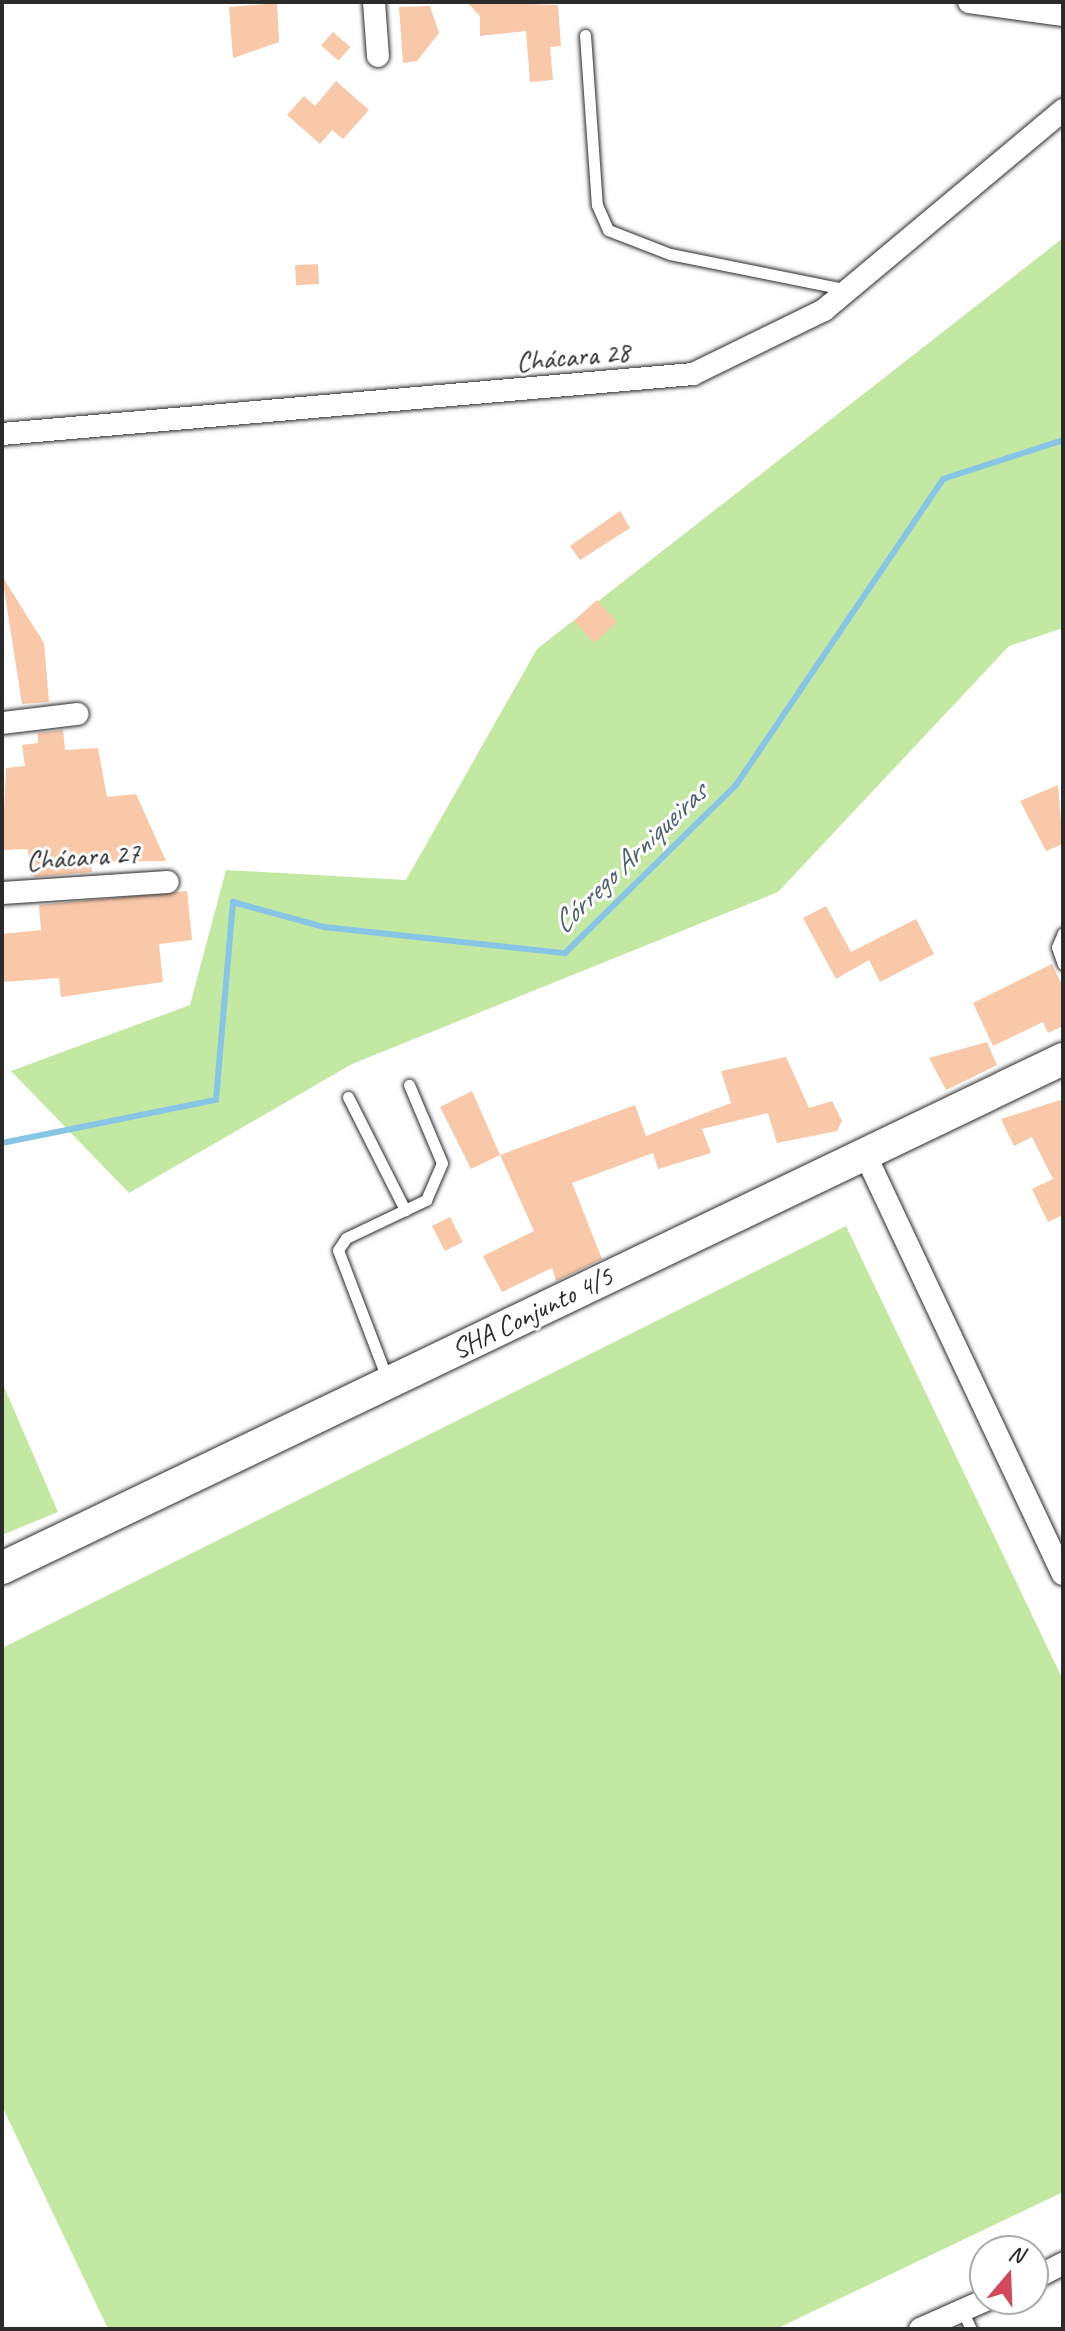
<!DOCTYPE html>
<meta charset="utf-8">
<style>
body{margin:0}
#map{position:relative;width:1065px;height:2331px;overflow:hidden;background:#fff;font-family:Caveat,sans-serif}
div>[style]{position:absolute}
.green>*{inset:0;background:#c3e8a2}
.stream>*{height:6px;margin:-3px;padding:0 3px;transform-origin:3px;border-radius:3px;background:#87c5e7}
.building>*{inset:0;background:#f9c8a9;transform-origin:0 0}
.roads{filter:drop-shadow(0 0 2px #2b2b2b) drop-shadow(0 0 2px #2b2b2b)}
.lane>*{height:11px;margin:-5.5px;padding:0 5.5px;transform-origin:5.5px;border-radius:5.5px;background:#fff}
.street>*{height:22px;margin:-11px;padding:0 11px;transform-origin:11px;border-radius:11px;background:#fff}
.secondary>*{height:32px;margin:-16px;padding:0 16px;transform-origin:16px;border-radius:16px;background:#fff}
span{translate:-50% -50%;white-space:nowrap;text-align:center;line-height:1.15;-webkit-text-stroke:6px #fff;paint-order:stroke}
.street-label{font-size:28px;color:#2b2b2b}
.water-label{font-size:30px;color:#4b616d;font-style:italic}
.frame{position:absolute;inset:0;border:4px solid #2b2b2b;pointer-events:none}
.north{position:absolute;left:969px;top:2235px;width:80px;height:80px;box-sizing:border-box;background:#fff;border:2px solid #aaa;border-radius:50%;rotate:19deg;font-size:22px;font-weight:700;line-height:32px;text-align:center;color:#2b2b2b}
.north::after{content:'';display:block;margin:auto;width:28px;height:36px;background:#d1495b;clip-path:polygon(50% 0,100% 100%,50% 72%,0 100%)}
</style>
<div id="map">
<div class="green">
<i style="clip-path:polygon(1063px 238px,1063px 628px,1009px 646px,778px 892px,352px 1064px,129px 1193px,11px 1071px,190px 1005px,226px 870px,406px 880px,537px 649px)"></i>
<i style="clip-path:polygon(846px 1226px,1063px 1680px,1063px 2192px,776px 2329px,108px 2329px,2px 2106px,2px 1648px)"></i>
<i style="clip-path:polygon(2px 1382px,58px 1512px,2px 1535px)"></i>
</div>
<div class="stream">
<i style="left:2px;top:1143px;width:218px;rotate:-11.4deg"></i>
<i style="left:216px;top:1100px;width:199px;rotate:-85.1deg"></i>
<i style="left:233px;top:902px;width:94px;rotate:15.4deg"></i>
<i style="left:324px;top:927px;width:242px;rotate:6.2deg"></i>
<i style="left:565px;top:953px;width:240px;rotate:-44.5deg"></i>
<i style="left:736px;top:785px;width:369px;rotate:-55.9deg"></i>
<i style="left:943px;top:479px;width:126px;rotate:-18deg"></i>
</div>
<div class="building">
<i style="clip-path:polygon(467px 2px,558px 5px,561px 46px,550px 47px,553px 80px,530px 82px,526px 31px,480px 36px,480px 16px)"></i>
<i style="clip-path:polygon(277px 3px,279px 42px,233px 58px,229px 7px)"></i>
<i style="clip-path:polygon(430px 6px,439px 33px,417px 61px,403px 63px,399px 7px)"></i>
<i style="left:333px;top:32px;width:23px;height:18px;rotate:41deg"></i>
<i style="clip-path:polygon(336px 81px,369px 110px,343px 139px,332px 130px,320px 144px,287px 115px,304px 96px,315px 106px)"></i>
<i style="left:318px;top:264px;width:20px;height:23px;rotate:87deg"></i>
<i style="clip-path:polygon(620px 511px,630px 528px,580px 560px,570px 546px)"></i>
<i style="clip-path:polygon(2px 576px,44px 643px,49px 702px,22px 704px)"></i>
<i style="left:597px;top:600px;width:30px;height:31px;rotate:48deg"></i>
<i style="clip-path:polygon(63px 730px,65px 750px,98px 748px,107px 797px,136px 794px,166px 861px,91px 862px,92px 872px,36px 877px,30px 875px,28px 849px,2px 850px,6px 768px,25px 766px,22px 745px,38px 743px,38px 733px)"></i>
<i style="clip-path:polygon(1058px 785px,1063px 844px,1046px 851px,1020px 801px)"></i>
<i style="clip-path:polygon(187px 891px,192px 940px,159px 944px,163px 982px,61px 997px,59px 978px,3px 982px,2px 934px,41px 930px,39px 905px)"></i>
<i style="clip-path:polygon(826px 906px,851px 952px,916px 919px,934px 954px,880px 982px,869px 960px,836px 979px,803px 918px)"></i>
<i style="clip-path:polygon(1052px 964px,1063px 987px,1063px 1026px,1048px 1033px,1043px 1022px,993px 1046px,973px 1003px)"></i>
<i style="clip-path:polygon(987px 1042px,997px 1065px,946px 1090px,929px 1058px)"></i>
<i style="clip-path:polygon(786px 1057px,809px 1108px,832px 1101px,842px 1121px,837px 1131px,777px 1143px,768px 1113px,702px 1129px,711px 1153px,658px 1169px,653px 1153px,572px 1183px,602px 1259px,556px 1281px,552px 1268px,502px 1292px,483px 1256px,534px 1231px,500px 1155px,471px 1169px,440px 1107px,472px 1091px,500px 1155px,635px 1105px,646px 1136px,731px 1103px,721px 1071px)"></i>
<i style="clip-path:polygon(1063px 1099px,1063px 1215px,1048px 1222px,1032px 1189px,1053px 1179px,1032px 1137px,1014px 1146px,1001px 1119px)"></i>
<i style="left:450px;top:1217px;width:28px;height:20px;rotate:63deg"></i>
</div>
<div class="roads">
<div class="lane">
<i style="left:585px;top:35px;width:170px;rotate:86deg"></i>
<i style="left:597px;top:205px;width:27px;rotate:66deg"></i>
<i style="left:608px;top:230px;width:66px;rotate:21.2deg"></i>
<i style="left:670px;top:254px;width:183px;rotate:11.4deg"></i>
<i style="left:1063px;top:933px;width:15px;rotate:113deg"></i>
<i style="left:1057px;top:947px;width:18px;rotate:71deg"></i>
<i style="left:348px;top:1097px;width:127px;rotate:63.2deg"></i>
<i style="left:388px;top:1381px;width:140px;rotate:-110.9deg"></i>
<i style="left:338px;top:1250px;width:14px;rotate:-56deg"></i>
<i style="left:346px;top:1238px;width:89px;rotate:-25.4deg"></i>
<i style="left:426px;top:1200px;width:40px;rotate:-66.6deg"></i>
<i style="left:442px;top:1163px;width:85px;rotate:-112.9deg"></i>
<i style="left:962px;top:2310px;width:21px;rotate:65deg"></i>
</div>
<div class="street">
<i style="left:374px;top:2px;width:54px;rotate:85.8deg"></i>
<i style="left:969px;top:2px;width:95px;rotate:7.9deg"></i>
<i style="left:2px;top:434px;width:694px;rotate:-4.96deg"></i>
<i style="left:693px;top:374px;width:146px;rotate:-26deg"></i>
<i style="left:824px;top:310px;width:312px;rotate:-39.9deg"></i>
<i style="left:2px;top:723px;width:76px;rotate:-6.8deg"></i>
<i style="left:2px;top:893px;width:166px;rotate:-3.8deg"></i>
<i style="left:865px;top:1154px;width:464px;rotate:64.8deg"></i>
<i style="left:1033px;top:2279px;width:34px;rotate:-27deg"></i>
<i style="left:920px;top:2329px;width:74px;rotate:-23.8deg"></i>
</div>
<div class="secondary">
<i style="left:2px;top:1568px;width:1177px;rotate:-25.63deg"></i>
</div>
</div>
<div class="street-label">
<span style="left:573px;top:357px;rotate:-5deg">Chácara 28</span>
<span style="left:83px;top:857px;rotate:-4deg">Chácara 27</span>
<span style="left:532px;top:1313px;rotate:-26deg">SHA Conjunto 4/5</span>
</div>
<div class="water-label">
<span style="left:629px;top:858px;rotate:-44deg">Córrego Arniqueiras</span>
</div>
<div class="frame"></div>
<div class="north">N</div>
</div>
